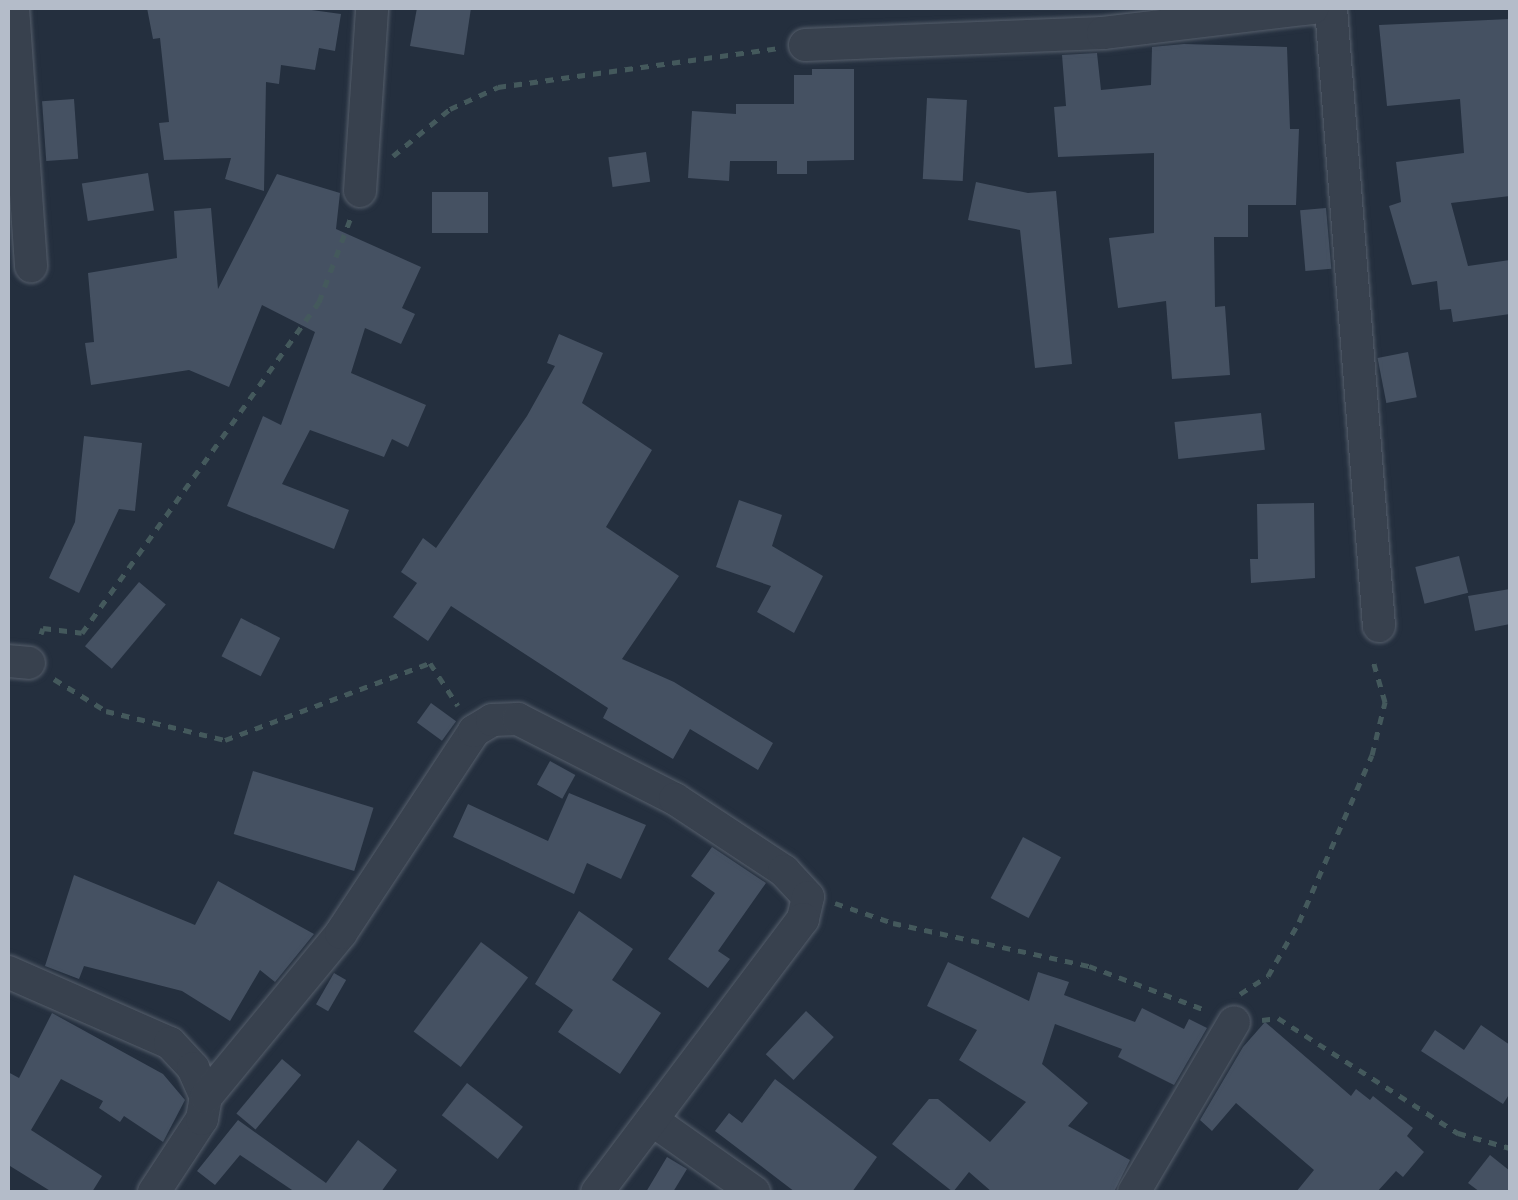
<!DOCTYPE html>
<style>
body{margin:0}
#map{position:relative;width:1518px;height:1200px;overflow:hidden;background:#242f3e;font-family:"Fira Sans",sans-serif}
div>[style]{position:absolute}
.building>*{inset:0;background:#455162;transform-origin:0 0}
.path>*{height:5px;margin-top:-2.5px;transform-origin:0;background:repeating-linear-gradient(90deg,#44595c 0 8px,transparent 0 16px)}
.roads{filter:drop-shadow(0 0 2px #565f6c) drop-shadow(0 0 2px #565f6c)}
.street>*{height:32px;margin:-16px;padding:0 16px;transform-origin:16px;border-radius:16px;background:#38414e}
span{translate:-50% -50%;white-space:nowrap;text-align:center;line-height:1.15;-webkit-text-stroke:8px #1d2633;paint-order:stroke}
.frame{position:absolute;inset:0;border:10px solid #b4bcc9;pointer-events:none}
</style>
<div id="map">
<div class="building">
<i style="clip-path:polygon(147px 8px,297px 8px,341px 14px,335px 51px,319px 48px,315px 70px,281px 65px,279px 84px,266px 82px,264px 191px,225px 179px,231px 158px,164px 160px,159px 123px,169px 122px,160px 38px,153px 39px)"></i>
<i style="clip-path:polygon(417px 8px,471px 8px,464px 55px,410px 46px)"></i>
<i style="clip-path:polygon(1510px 19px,1510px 196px,1451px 203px,1468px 266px,1510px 260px,1510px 314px,1453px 322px,1451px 309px,1440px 310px,1437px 281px,1412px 285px,1389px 206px,1401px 202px,1396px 162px,1464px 153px,1460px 99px,1387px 106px,1379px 25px)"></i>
<i style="clip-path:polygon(1184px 44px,1287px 47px,1290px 129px,1299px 129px,1296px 205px,1248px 205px,1248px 237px,1214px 237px,1215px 307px,1225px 306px,1230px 375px,1172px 379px,1166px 301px,1118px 308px,1109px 238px,1154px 233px,1154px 153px,1058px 157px,1054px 107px,1066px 106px,1062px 55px,1097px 53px,1101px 90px,1151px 85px,1152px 47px)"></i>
<i style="clip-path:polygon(812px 69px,854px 69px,854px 160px,807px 161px,807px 174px,777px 174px,777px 161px,730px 161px,729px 181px,688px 178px,692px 111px,736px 114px,736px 104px,794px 104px,794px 75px,812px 75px)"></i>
<i style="left:927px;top:98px;width:40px;height:81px;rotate:3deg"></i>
<i style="left:74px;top:99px;width:60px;height:32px;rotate:86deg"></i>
<i style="left:646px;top:152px;width:30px;height:38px;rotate:82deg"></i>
<i style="left:148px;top:173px;width:38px;height:67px;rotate:81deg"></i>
<i style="clip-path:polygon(277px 174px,340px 193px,336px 229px,421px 267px,402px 308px,415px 314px,401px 344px,365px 328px,351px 373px,426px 405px,408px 447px,392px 439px,384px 457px,310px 430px,282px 484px,349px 510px,334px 549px,227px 506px,263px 416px,281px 425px,315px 332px,262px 305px,229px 387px,189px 370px,91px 385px,85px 343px,94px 342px,88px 273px,177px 258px,174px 211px,211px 208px,218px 289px)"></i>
<i style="clip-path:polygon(976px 182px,1028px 193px,1056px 191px,1072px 364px,1035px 368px,1020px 230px,968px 220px)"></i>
<i style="left:432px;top:192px;width:56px;height:41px"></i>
<i style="left:1326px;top:208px;width:61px;height:26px;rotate:85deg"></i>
<i style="clip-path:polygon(559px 334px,603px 353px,582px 403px,652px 450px,606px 527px,679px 576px,622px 659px,674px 682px,773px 743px,758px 770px,690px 729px,673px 759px,603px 718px,608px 708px,451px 606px,428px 641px,393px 617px,417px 583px,401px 572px,423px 538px,436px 548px,527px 416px,555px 366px,547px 363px)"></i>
<i style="left:1408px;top:352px;width:46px;height:31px;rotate:79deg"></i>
<i style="left:1261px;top:413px;width:37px;height:87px;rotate:84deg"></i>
<i style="clip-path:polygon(84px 436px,142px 443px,135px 511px,119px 509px,79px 593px,49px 578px,75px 522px)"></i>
<i style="clip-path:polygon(739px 500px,782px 515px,772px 546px,823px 576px,794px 633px,757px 612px,771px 586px,716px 567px)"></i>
<i style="clip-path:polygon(1314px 503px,1315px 578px,1251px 583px,1250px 559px,1258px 559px,1257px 504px)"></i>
<i style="left:1459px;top:556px;width:38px;height:45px;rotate:76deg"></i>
<i style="left:139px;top:582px;width:35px;height:84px;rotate:40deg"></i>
<i style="clip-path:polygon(1510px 589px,1510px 624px,1475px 631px,1468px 596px)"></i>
<i style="left:241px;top:618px;width:44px;height:43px;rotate:27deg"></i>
<i style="left:431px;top:703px;width:31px;height:24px;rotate:36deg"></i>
<i style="left:550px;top:761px;width:29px;height:27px;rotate:29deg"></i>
<i style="left:253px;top:771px;width:126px;height:66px;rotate:17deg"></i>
<i style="clip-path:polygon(569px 793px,646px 825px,621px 879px,587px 863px,574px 894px,453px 837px,468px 804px,548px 841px)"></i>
<i style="left:1023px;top:837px;width:43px;height:69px;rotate:28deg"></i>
<i style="clip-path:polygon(712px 847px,766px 883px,718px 951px,730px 959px,708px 988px,668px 959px,715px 893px,691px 876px)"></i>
<i style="clip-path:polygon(74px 875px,195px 925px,218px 881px,314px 934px,275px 982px,260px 970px,230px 1021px,182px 991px,84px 966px,79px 979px,45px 966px)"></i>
<i style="clip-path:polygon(579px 911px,633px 949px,612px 980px,661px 1013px,620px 1074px,558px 1032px,573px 1010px,535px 984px)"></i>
<i style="left:481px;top:942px;width:59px;height:112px;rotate:37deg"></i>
<i style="clip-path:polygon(948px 962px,1029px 1001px,1038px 972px,1069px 982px,1064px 995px,1135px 1022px,1142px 1008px,1184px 1029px,1189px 1019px,1207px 1028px,1174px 1085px,1118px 1057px,1122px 1049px,1055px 1024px,1042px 1064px,1088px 1103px,1068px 1126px,1130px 1160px,1114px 1192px,992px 1192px,969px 1172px,953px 1192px,892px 1144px,929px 1099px,938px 1099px,990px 1142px,1026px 1102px,959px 1060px,977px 1030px,927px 1006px)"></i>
<i style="left:334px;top:973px;width:14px;height:36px;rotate:30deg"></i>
<i style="left:806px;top:1011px;width:38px;height:59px;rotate:43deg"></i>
<i style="clip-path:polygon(52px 1013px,163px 1074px,185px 1100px,163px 1142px,124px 1116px,120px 1122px,99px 1108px,103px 1101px,61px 1079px,31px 1130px,102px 1176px,92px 1192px,52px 1192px,10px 1166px,8px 1171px,8px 1072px,19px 1078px)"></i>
<i style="clip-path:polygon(1265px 1022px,1351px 1096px,1356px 1089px,1370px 1100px,1373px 1096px,1413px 1128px,1407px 1136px,1424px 1152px,1403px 1177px,1396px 1171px,1377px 1192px,1296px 1192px,1314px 1170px,1236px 1103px,1212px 1131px,1200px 1120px,1243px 1047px)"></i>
<i style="clip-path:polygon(1481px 1025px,1510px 1045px,1510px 1093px,1503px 1104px,1421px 1051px,1435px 1030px,1464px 1050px)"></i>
<i style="left:282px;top:1059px;width:25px;height:71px;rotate:40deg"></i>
<i style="clip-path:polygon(775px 1079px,877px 1157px,852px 1192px,795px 1192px,715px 1131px,729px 1113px,742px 1123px)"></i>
<i style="left:467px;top:1083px;width:71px;height:41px;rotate:38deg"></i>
<i style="clip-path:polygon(238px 1120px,326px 1183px,358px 1140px,397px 1170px,381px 1192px,295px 1192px,240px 1155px,215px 1185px,197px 1171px)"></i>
<i style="clip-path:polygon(1490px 1155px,1510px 1171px,1510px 1192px,1480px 1192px,1468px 1183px)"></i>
<i style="clip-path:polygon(667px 1157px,687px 1169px,673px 1192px,646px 1192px)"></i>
</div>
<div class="path">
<i style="left:393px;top:156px;width:74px;rotate:-39.5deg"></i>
<i style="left:450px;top:109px;width:53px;rotate:-24.6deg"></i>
<i style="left:498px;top:87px;width:283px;rotate:-7.9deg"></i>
<i style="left:41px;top:634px;width:6px;rotate:-72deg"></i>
<i style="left:43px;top:628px;width:39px;rotate:7deg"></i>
<i style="left:82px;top:633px;width:407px;rotate:-54.4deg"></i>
<i style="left:319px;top:302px;width:91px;rotate:-69.4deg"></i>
<i style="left:54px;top:679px;width:61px;rotate:31.6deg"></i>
<i style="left:106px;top:711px;width:122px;rotate:13.7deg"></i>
<i style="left:225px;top:740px;width:219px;rotate:-20.6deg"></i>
<i style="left:430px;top:663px;width:51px;rotate:56.9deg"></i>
<i style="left:835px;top:903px;width:61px;rotate:19deg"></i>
<i style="left:893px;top:923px;width:201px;rotate:12.4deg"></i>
<i style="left:1089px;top:966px;width:127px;rotate:20.7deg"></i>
<i style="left:1240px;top:994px;width:33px;rotate:-33deg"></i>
<i style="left:1268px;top:976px;width:62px;rotate:-60.1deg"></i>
<i style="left:1299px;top:922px;width:182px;rotate:-66.4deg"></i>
<i style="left:1372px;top:755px;width:55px;rotate:-76.2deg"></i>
<i style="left:1385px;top:702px;width:47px;rotate:-106.1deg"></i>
<i style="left:1262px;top:1020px;width:16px;rotate:-7deg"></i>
<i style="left:1278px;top:1018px;width:214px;rotate:32.6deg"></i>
<i style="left:1458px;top:1133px;width:54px;rotate:16.1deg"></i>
</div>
<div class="roads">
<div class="street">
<i style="left:13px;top:8px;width:259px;rotate:86deg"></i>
<i style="left:1331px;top:8px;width:620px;rotate:85.56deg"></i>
<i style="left:805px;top:45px;width:298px;rotate:-2.3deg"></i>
<i style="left:1103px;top:33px;width:211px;rotate:-6.8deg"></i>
<i style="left:360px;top:191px;width:183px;rotate:-86.2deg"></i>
<i style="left:8px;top:661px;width:21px;rotate:5deg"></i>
<i style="left:8px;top:972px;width:177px;rotate:23.7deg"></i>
<i style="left:170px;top:1043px;width:34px;rotate:47deg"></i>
<i style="left:193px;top:1068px;width:32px;rotate:66deg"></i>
<i style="left:652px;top:1120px;width:125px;rotate:35.2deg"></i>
<i style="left:154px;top:1192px;width:87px;rotate:-56.7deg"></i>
<i style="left:202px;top:1119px;width:22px;rotate:-80deg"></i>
<i style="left:206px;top:1097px;width:212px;rotate:-50.5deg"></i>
<i style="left:341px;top:933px;width:242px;rotate:-56.6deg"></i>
<i style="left:474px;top:731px;width:21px;rotate:-31deg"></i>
<i style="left:492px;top:720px;width:26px;rotate:-2deg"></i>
<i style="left:518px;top:719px;width:176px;rotate:27deg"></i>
<i style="left:675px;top:799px;width:131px;rotate:33.4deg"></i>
<i style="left:784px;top:871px;width:35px;rotate:47deg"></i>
<i style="left:808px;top:897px;width:23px;rotate:103deg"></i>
<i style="left:803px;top:919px;width:342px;rotate:127deg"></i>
<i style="left:1134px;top:1192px;width:197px;rotate:-59.5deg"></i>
</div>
</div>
<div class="frame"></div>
</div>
